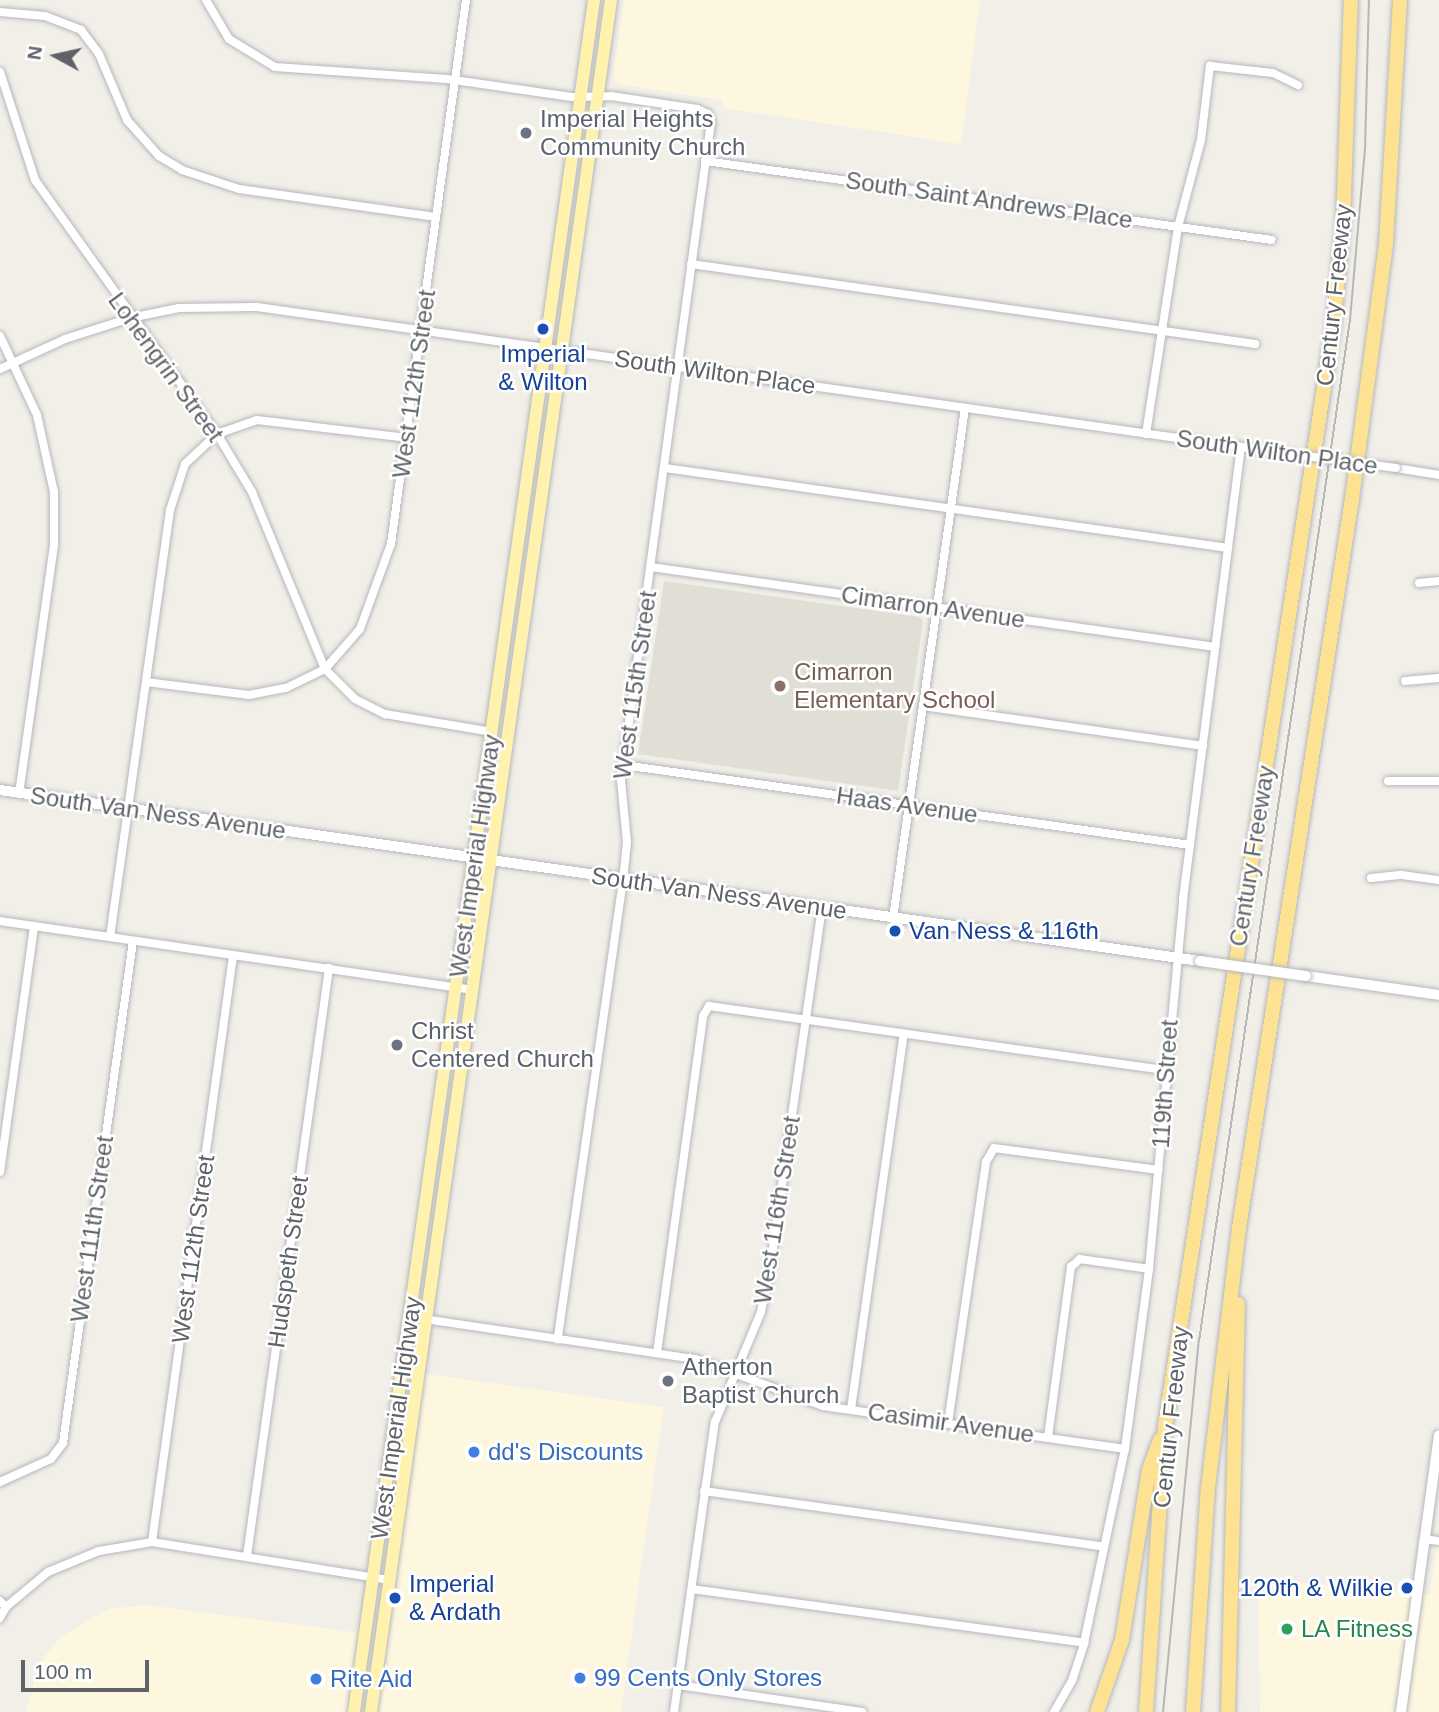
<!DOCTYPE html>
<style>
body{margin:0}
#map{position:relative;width:1439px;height:1712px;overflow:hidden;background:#f1efe8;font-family:Arial,sans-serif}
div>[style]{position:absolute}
.commercial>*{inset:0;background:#fef7e0;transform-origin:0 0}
.education>*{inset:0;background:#e1ded6}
.roads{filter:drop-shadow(0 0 2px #b5b8bc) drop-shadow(0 0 2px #b5b8bc)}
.minor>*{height:8px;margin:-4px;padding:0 4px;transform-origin:4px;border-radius:4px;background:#fff}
.tertiary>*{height:10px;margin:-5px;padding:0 5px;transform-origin:5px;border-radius:5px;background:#fff}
.secondary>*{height:10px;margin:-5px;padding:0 5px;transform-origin:5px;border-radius:5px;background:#fff}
.primary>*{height:12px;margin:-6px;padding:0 6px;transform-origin:6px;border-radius:6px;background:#fff2af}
.motorway>*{height:14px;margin:-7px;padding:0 7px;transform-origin:7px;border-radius:7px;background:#fde293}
.tram>*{height:2px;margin:-1px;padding:0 1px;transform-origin:1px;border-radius:1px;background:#b6b7b8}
.bridges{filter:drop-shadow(0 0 2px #b5b8bc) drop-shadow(0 0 2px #b5b8bc)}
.minor-bridge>*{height:8px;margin:-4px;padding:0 4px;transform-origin:4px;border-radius:4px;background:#fff}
.secondary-bridge>*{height:10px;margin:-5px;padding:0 5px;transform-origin:5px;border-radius:5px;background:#fff}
.dots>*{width:19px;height:19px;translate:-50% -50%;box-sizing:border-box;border:4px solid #fff;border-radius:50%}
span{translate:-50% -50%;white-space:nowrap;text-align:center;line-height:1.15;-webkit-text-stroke:5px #fff;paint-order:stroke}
.worship-label{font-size:24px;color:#5b616d}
.left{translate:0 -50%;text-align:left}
.street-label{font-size:24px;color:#5f6368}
.transit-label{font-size:24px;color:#164399}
.right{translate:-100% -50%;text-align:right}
.education-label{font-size:24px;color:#785e54}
.shop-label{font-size:24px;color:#366cbe}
.leisure-label{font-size:24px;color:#27864d}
.north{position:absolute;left:21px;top:21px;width:70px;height:70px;-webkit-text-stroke:5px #fff;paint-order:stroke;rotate:278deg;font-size:19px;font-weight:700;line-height:28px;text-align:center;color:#5f6368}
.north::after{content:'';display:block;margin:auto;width:24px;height:32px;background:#5f6368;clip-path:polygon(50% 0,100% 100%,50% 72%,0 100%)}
.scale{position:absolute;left:21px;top:1660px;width:128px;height:32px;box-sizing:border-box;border:4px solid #5f6368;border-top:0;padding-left:9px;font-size:21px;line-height:24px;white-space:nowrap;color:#5f6368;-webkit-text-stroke:5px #fff;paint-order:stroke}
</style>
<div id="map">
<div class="commercial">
<i style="clip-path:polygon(624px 0,980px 0,961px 144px,724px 108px,721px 100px,618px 84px,613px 78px)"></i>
<i style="left:420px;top:1373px;width:246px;height:342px;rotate:8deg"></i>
<i style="clip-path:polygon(1439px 1537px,1439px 1712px,1260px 1712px,1258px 1578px,1429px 1595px)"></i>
<i style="clip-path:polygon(146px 1605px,361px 1633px,351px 1712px,26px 1712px,39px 1664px,59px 1638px,108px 1609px)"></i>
</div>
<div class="education">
<i style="clip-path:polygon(664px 581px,920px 617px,923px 622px,898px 791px,638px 754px)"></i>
</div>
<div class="roads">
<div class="minor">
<i style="left:206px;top:0;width:45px;rotate:59.5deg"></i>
<i style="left:229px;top:39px;width:54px;rotate:31.3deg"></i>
<i style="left:275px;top:67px;width:172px;rotate:4deg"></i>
<i style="left:447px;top:79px;width:126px;rotate:8.2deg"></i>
<i style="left:572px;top:97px;width:39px;rotate:-1deg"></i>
<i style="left:611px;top:96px;width:87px;rotate:8.6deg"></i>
<i style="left:697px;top:109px;width:12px;rotate:24deg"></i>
<i style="left:708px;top:114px;width:9px;rotate:69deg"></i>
<i style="left:711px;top:122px;width:664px;rotate:97.79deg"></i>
<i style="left:621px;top:780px;width:62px;rotate:84.5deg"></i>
<i style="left:627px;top:842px;width:38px;rotate:96deg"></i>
<i style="left:623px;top:880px;width:464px;rotate:98.1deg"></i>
<i style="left:0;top:12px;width:45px;rotate:5.1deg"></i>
<i style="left:45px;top:16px;width:39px;rotate:21deg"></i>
<i style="left:81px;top:30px;width:30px;rotate:53deg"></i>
<i style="left:99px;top:54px;width:72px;rotate:67deg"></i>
<i style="left:127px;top:120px;width:48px;rotate:48.4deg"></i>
<i style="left:159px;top:156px;width:27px;rotate:31deg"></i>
<i style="left:182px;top:170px;width:60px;rotate:18.4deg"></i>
<i style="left:239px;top:189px;width:199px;rotate:8.1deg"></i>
<i style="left:0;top:72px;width:114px;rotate:72deg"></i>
<i style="left:35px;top:180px;width:312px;rotate:54.4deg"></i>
<i style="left:217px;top:434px;width:68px;rotate:58.9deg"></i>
<i style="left:252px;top:492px;width:191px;rotate:67.6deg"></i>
<i style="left:325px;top:669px;width:53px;rotate:-48.8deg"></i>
<i style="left:360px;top:629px;width:90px;rotate:-70deg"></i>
<i style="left:391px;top:544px;width:549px;rotate:-82.15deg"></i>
<i style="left:705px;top:161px;width:572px;rotate:7.93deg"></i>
<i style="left:691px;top:264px;width:570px;rotate:8.07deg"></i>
<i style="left:0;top:336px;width:87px;rotate:64.9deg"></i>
<i style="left:37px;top:415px;width:79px;rotate:77.6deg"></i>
<i style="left:54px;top:492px;width:53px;rotate:90deg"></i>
<i style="left:54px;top:545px;width:250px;rotate:98deg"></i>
<i style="left:0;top:369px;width:72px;rotate:-24.8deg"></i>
<i style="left:65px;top:339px;width:68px;rotate:-17.9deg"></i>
<i style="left:130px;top:318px;width:50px;rotate:-11.5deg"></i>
<i style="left:179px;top:308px;width:78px;rotate:-0.7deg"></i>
<i style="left:257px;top:307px;width:1022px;rotate:8.1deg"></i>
<i style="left:1146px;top:434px;width:209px;rotate:-81.2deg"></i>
<i style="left:1178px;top:227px;width:90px;rotate:-75.2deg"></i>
<i style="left:1201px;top:140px;width:75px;rotate:-83.1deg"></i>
<i style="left:1210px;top:66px;width:63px;rotate:6.3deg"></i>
<i style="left:1273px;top:73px;width:28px;rotate:26deg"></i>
<i style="left:665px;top:468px;width:569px;rotate:8.09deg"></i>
<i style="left:1396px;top:468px;width:44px;rotate:9.2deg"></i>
<i style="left:651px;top:567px;width:570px;rotate:8.07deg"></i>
<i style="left:1419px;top:583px;width:20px;rotate:-6deg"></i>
<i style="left:1405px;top:681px;width:34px;rotate:-5deg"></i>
<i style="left:146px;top:682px;width:104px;rotate:7.2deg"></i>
<i style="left:249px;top:695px;width:38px;rotate:-11deg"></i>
<i style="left:286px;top:688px;width:43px;rotate:-26deg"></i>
<i style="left:325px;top:669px;width:42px;rotate:45deg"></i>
<i style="left:355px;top:699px;width:34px;rotate:27deg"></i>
<i style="left:385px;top:714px;width:109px;rotate:9.5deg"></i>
<i style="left:923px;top:706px;width:283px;rotate:8.1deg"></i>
<i style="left:623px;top:765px;width:573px;rotate:8.03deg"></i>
<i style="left:1388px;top:781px;width:51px"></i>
<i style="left:1371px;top:878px;width:31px;rotate:-6deg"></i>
<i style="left:1402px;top:875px;width:37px;rotate:8deg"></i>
<i style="left:893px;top:918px;width:515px;rotate:-81.96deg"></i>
<i style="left:0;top:921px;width:478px;rotate:8.3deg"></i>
<i style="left:110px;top:937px;width:431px;rotate:-82deg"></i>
<i style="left:170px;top:510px;width:48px;rotate:-71.9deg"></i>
<i style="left:185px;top:464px;width:44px;rotate:-43.2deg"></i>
<i style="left:217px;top:434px;width:42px;rotate:-19.3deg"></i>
<i style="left:257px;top:420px;width:151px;rotate:6.8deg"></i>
<i style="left:0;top:1172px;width:248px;rotate:-82.1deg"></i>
<i style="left:410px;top:1317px;width:288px;rotate:8.4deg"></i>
<i style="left:695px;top:1359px;width:136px;rotate:20.2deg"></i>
<i style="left:823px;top:1406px;width:305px;rotate:8.1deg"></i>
<i style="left:657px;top:1353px;width:340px;rotate:-82.2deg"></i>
<i style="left:703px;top:1016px;width:12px;rotate:-59deg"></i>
<i style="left:709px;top:1006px;width:461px;rotate:8deg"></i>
<i style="left:851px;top:1409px;width:379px;rotate:-82deg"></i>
<i style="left:948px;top:1423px;width:264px;rotate:-81.7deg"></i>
<i style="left:986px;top:1162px;width:16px;rotate:-60deg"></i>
<i style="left:994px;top:1148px;width:166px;rotate:7.6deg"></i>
<i style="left:1048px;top:1437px;width:172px;rotate:-82.3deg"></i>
<i style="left:1071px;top:1267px;width:12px;rotate:-42deg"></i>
<i style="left:1080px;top:1259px;width:70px;rotate:8.2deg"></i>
<i style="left:0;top:1482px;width:56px;rotate:-24.3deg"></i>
<i style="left:51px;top:1459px;width:20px;rotate:-53deg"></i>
<i style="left:63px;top:1443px;width:507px;rotate:-82.06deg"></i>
<i style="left:704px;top:1491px;width:401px;rotate:7.9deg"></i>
<i style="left:1424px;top:1539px;width:15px;rotate:8deg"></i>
<i style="left:152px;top:1542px;width:592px;rotate:-82.13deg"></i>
<i style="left:247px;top:1556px;width:594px;rotate:-82.06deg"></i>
<i style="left:692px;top:1589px;width:396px;rotate:7.8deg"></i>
<i style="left:0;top:1601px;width:8px;rotate:45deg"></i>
<i style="left:6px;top:1607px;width:13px;rotate:119deg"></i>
<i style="left:6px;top:1607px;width:55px;rotate:-39.8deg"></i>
<i style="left:48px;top:1572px;width:55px;rotate:-22.4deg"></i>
<i style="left:99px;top:1551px;width:54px;rotate:-9.6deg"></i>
<i style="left:152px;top:1542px;width:241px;rotate:9.1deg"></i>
<i style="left:678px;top:1685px;width:186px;rotate:8.3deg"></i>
<i style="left:674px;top:1712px;width:293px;rotate:-82deg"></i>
<i style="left:715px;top:1422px;width:119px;rotate:-67.3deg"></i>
<i style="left:761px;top:1312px;width:38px;rotate:-78deg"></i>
<i style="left:769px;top:1275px;width:371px;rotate:-81.8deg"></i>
<i style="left:1054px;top:1712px;width:36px;rotate:-60deg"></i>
<i style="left:1072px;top:1681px;width:40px;rotate:-72deg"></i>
<i style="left:1084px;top:1643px;width:198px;rotate:-78.1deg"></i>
<i style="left:1125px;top:1449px;width:182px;rotate:-82.4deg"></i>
<i style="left:1149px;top:1269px;width:372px;rotate:-84.7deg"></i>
<i style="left:1183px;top:899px;width:456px;rotate:-82.7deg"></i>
</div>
<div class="tertiary">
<i style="left:1401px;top:1712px;width:279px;rotate:-82.2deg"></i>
</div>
<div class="secondary">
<i style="left:0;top:790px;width:1212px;rotate:8.11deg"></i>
<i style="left:1306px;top:976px;width:134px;rotate:8.1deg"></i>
</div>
<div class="primary">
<i style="left:354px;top:1712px;width:1729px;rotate:-82.02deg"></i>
<i style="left:371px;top:1712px;width:1729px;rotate:-82.02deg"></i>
</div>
<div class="motorway">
<i style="left:1097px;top:1712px;width:76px;rotate:-70.9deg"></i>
<i style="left:1122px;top:1640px;width:172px;rotate:-81deg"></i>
<i style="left:1149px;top:1470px;width:32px;rotate:-70deg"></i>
<i style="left:1146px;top:1712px;width:287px;rotate:-86.2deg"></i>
<i style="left:1165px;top:1426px;width:1111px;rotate:-81.3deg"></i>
<i style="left:1333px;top:328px;width:103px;rotate:-84.5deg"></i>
<i style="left:1343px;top:225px;width:225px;rotate:-88deg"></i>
<i style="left:1193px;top:1712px;width:225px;rotate:-86.2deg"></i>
<i style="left:1208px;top:1488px;width:262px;rotate:-83.2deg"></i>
<i style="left:1239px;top:1228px;width:738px;rotate:-81.19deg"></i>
<i style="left:1352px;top:499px;width:258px;rotate:-82.4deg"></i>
<i style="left:1386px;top:243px;width:243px;rotate:-86.7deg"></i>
<i style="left:1228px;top:1712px;width:408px;rotate:-88.6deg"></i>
</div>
</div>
<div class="tram">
<i style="left:1163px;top:1712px;width:373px;rotate:-84.5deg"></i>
<i style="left:1199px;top:1341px;width:1032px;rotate:-81.59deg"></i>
<i style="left:1350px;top:320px;width:172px;rotate:-85deg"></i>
<i style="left:1365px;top:149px;width:149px;rotate:-88.5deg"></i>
</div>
<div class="bridges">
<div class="minor-bridge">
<i style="left:1269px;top:451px;width:128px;rotate:7.6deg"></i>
</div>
<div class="secondary-bridge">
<i style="left:1200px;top:961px;width:107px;rotate:8.1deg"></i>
</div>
</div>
<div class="dots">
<i style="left:526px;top:133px;background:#6b7280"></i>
<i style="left:543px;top:329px;background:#1a4fb4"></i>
<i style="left:780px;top:686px;background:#8d6e63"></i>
<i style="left:895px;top:931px;background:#1a4fb4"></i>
<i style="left:397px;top:1045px;background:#6b7280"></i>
<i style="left:668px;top:1381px;background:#6b7280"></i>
<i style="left:474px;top:1452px;background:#3f7fe0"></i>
<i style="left:1407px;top:1588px;background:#1a4fb4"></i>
<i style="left:395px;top:1598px;background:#1a4fb4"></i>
<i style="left:1287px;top:1629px;background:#2e9e5b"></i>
<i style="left:580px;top:1678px;background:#3f7fe0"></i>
<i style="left:316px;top:1679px;background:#3f7fe0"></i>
</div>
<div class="worship-label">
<span class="left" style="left:540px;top:133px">Imperial Heights<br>Community Church</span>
<span class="left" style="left:411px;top:1045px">Christ<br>Centered Church</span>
<span class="left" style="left:682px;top:1381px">Atherton<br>Baptist Church</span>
</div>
<div class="street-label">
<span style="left:989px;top:200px;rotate:8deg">South Saint Andrews Place</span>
<span style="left:1334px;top:295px;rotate:-84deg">Century Freeway</span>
<span style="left:166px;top:367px;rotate:54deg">Lohengrin Street</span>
<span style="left:715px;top:372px;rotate:8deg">South Wilton Place</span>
<span style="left:414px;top:384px;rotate:-82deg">West 112th Street</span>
<span style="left:1277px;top:452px;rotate:8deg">South Wilton Place</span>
<span style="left:933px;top:607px;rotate:8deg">Cimarron Avenue</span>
<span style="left:635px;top:685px;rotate:-82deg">West 115th Street</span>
<span style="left:907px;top:805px;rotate:8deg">Haas Avenue</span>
<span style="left:158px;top:813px;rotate:8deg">South Van Ness Avenue</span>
<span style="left:475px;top:856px;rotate:-82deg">West Imperial Highway</span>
<span style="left:1252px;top:856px;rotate:-81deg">Century Freeway</span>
<span style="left:719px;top:893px;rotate:8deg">South Van Ness Avenue</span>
<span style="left:1165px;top:1084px;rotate:-86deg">119th Street</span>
<span style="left:777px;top:1210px;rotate:-81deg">West 116th Street</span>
<span style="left:92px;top:1229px;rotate:-82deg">West 111th Street</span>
<span style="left:193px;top:1249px;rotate:-82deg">West 112th Street</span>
<span style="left:288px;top:1262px;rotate:-82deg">Hudspeth Street</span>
<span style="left:1171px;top:1417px;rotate:-84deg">Century Freeway</span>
<span style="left:396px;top:1418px;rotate:-82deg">West Imperial Highway</span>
<span style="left:951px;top:1423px;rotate:8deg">Casimir Avenue</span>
</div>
<div class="transit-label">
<span style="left:543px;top:368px">Imperial<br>&amp; Wilton</span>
<span class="left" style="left:909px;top:931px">Van Ness &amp; 116th</span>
<span class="left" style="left:409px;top:1598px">Imperial<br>&amp; Ardath</span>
<span class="right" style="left:1393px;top:1588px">120th &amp; Wilkie</span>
</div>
<div class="education-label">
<span class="left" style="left:794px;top:686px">Cimarron<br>Elementary School</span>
</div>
<div class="shop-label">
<span class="left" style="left:488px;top:1452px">dd's Discounts</span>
<span class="left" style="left:594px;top:1678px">99 Cents Only Stores</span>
<span class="left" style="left:330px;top:1679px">Rite Aid</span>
</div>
<div class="leisure-label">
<span class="left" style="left:1301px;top:1629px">LA Fitness</span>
</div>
<div class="north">N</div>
<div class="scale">100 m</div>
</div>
